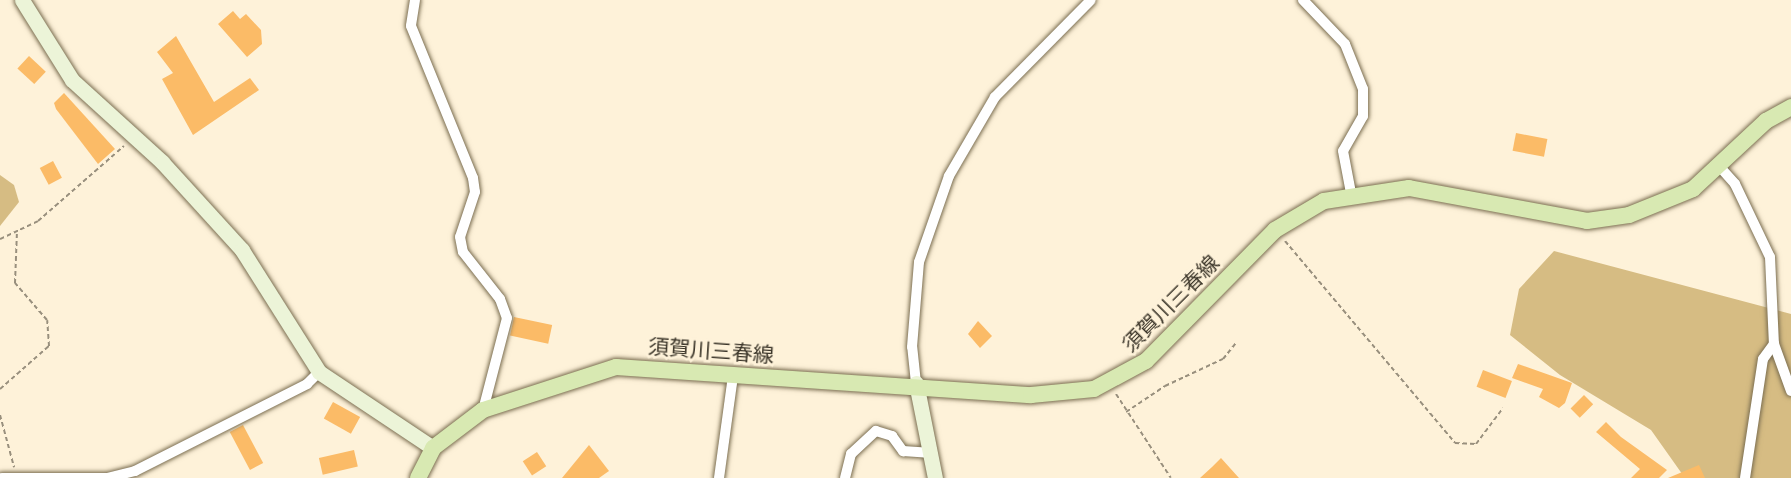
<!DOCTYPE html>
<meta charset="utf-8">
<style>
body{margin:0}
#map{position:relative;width:1791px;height:478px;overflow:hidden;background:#fef2d9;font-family:"Golos Text","Noto Sans JP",sans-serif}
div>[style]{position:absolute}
.green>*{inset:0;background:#d6bc83}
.building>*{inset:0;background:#fbbb67;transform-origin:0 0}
.path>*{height:2px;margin-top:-1px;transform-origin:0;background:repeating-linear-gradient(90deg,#988f7d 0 4.5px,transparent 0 7.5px)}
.roads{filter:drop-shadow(0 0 2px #7b6e51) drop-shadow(0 0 2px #7b6e51)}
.street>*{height:10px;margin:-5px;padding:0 5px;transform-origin:5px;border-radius:5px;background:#fff}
.secondary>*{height:15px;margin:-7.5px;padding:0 7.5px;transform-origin:7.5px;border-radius:7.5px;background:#ecf4d8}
.primary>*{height:16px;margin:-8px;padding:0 8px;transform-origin:8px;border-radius:8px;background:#d8e9b2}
span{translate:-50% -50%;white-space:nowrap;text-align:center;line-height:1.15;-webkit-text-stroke:5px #fef2d9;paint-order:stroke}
.street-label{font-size:21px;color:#3b3529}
</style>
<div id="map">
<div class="green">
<i style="clip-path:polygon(0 175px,14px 185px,19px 202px,0 226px)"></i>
<i style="clip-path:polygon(1554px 251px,1791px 314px,1791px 478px,1685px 478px,1651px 430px,1560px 375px,1510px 335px,1519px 289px)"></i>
</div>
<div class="building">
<i style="clip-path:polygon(233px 11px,240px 19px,246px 14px,261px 30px,262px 44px,247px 57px,218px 24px)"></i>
<i style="clip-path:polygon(176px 36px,214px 102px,250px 78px,259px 90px,193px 135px,162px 79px,173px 73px,157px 52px)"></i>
<i style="left:29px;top:56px;width:23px;height:17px;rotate:43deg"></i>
<i style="clip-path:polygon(64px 93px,115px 149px,98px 164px,56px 109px,54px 103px)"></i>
<i style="left:1516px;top:133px;width:32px;height:18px;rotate:11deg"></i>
<i style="left:53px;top:161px;width:19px;height:15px;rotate:62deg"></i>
<i style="left:514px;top:317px;width:39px;height:19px;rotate:12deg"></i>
<i style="clip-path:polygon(978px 321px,992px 336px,980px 348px,968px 334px)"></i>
<i style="clip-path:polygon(1518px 364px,1572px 383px,1565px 403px,1559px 408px,1539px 397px,1543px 389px,1512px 378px)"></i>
<i style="left:1483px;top:370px;width:31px;height:18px;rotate:21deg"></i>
<i style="left:1584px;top:395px;width:13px;height:19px;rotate:45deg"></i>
<i style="left:333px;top:402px;width:31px;height:19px;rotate:29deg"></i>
<i style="clip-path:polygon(1606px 422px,1621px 437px,1667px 470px,1659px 478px,1631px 478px,1640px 469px,1596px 432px)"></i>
<i style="left:243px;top:425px;width:43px;height:15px;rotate:62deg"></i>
<i style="clip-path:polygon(589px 445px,609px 471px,599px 478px,562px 478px)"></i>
<i style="left:354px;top:450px;width:17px;height:36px;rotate:77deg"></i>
<i style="left:537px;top:452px;width:17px;height:17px;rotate:57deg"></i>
<i style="clip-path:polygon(1221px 458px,1239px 478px,1200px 478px,1212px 467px)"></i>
<i style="clip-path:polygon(1699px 465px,1705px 478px,1668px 478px)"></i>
</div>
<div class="path">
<i style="left:0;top:239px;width:42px;rotate:-25.3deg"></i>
<i style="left:38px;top:221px;width:114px;rotate:-41.1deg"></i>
<i style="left:1285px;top:241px;width:264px;rotate:49.9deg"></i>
<i style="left:1455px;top:443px;width:21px;rotate:3deg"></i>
<i style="left:1476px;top:444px;width:45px;rotate:-53.1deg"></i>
<i style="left:0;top:389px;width:65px;rotate:-41.3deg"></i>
<i style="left:49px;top:346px;width:26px;rotate:-94deg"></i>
<i style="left:47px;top:320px;width:49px;rotate:-130.9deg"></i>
<i style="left:15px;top:283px;width:52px;rotate:-87.8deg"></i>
<i style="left:1116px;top:394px;width:100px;rotate:56.8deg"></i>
<i style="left:1126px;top:412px;width:47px;rotate:-33.7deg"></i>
<i style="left:1165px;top:386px;width:64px;rotate:-25deg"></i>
<i style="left:1223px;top:359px;width:21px;rotate:-51deg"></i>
<i style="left:0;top:415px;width:54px;rotate:74.9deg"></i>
</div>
<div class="roads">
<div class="street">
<i style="left:415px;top:0;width:26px;rotate:99deg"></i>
<i style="left:411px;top:26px;width:164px;rotate:67.8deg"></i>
<i style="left:473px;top:178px;width:14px;rotate:82deg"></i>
<i style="left:475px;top:192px;width:47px;rotate:108.4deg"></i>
<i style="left:460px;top:237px;width:15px;rotate:79deg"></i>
<i style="left:463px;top:252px;width:60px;rotate:51.8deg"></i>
<i style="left:500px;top:299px;width:20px;rotate:70deg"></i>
<i style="left:507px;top:318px;width:95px;rotate:104.6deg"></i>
<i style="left:1303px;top:0;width:61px;rotate:46.3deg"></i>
<i style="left:1345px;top:44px;width:48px;rotate:68.2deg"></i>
<i style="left:1363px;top:89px;width:27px;rotate:90deg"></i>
<i style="left:1363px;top:116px;width:40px;rotate:119.7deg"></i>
<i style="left:1343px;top:151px;width:43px;rotate:79.2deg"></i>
<i style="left:1719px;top:166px;width:24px;rotate:48deg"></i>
<i style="left:1735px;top:184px;width:81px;rotate:64.4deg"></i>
<i style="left:1770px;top:257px;width:87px;rotate:87.4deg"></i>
<i style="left:1774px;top:344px;width:50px;rotate:70.1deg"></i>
<i style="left:916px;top:383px;width:36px;rotate:-96deg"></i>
<i style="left:912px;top:347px;width:85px;rotate:-85.3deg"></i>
<i style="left:919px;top:262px;width:91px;rotate:-70.8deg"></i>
<i style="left:949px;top:176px;width:91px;rotate:-59.8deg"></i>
<i style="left:995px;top:97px;width:136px;rotate:-45.3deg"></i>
<i style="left:2px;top:478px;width:105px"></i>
<i style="left:107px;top:478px;width:29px;rotate:-14deg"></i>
<i style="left:135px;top:471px;width:193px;rotate:-26.8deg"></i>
<i style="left:307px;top:384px;width:17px;rotate:-45deg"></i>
<i style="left:719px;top:478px;width:103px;rotate:-82.2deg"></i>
<i style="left:845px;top:478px;width:25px;rotate:-76deg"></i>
<i style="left:851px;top:454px;width:34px;rotate:-43deg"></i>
<i style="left:876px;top:431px;width:17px;rotate:17deg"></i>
<i style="left:892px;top:436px;width:19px;rotate:54deg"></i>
<i style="left:903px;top:451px;width:29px;rotate:4deg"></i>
<i style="left:1745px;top:478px;width:120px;rotate:-81.4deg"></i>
<i style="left:1763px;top:359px;width:19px;rotate:-54deg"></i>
</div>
<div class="secondary">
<i style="left:22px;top:0;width:94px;rotate:58deg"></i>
<i style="left:72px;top:80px;width:122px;rotate:42.3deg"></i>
<i style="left:162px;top:162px;width:119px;rotate:47.7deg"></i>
<i style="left:242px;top:250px;width:144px;rotate:57.7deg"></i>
<i style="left:319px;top:372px;width:137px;rotate:33.7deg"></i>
<i style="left:916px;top:383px;width:97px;rotate:78.7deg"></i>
</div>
<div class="primary">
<i style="left:418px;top:478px;width:34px;rotate:-63deg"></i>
<i style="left:433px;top:448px;width:63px;rotate:-37.2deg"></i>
<i style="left:483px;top:410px;width:140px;rotate:-17.9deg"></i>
<i style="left:616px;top:367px;width:416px;rotate:3.9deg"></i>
<i style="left:1031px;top:395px;width:63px;rotate:-5.4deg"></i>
<i style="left:1094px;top:389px;width:59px;rotate:-28.3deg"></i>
<i style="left:1146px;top:361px;width:184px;rotate:-45.4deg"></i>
<i style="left:1275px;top:230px;width:57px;rotate:-30.6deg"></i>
<i style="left:1324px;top:201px;width:86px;rotate:-8.7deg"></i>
<i style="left:1409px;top:188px;width:181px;rotate:10.5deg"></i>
<i style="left:1587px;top:221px;width:42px;rotate:-8.1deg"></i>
<i style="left:1629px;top:215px;width:69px;rotate:-22.1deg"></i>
<i style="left:1693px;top:189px;width:100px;rotate:-43deg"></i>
<i style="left:1766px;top:121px;width:29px;rotate:-29deg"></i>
</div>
</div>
<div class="street-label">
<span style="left:1170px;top:303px;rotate:-45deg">須賀川三春線</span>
<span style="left:711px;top:350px;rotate:4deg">須賀川三春線</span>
</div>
</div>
